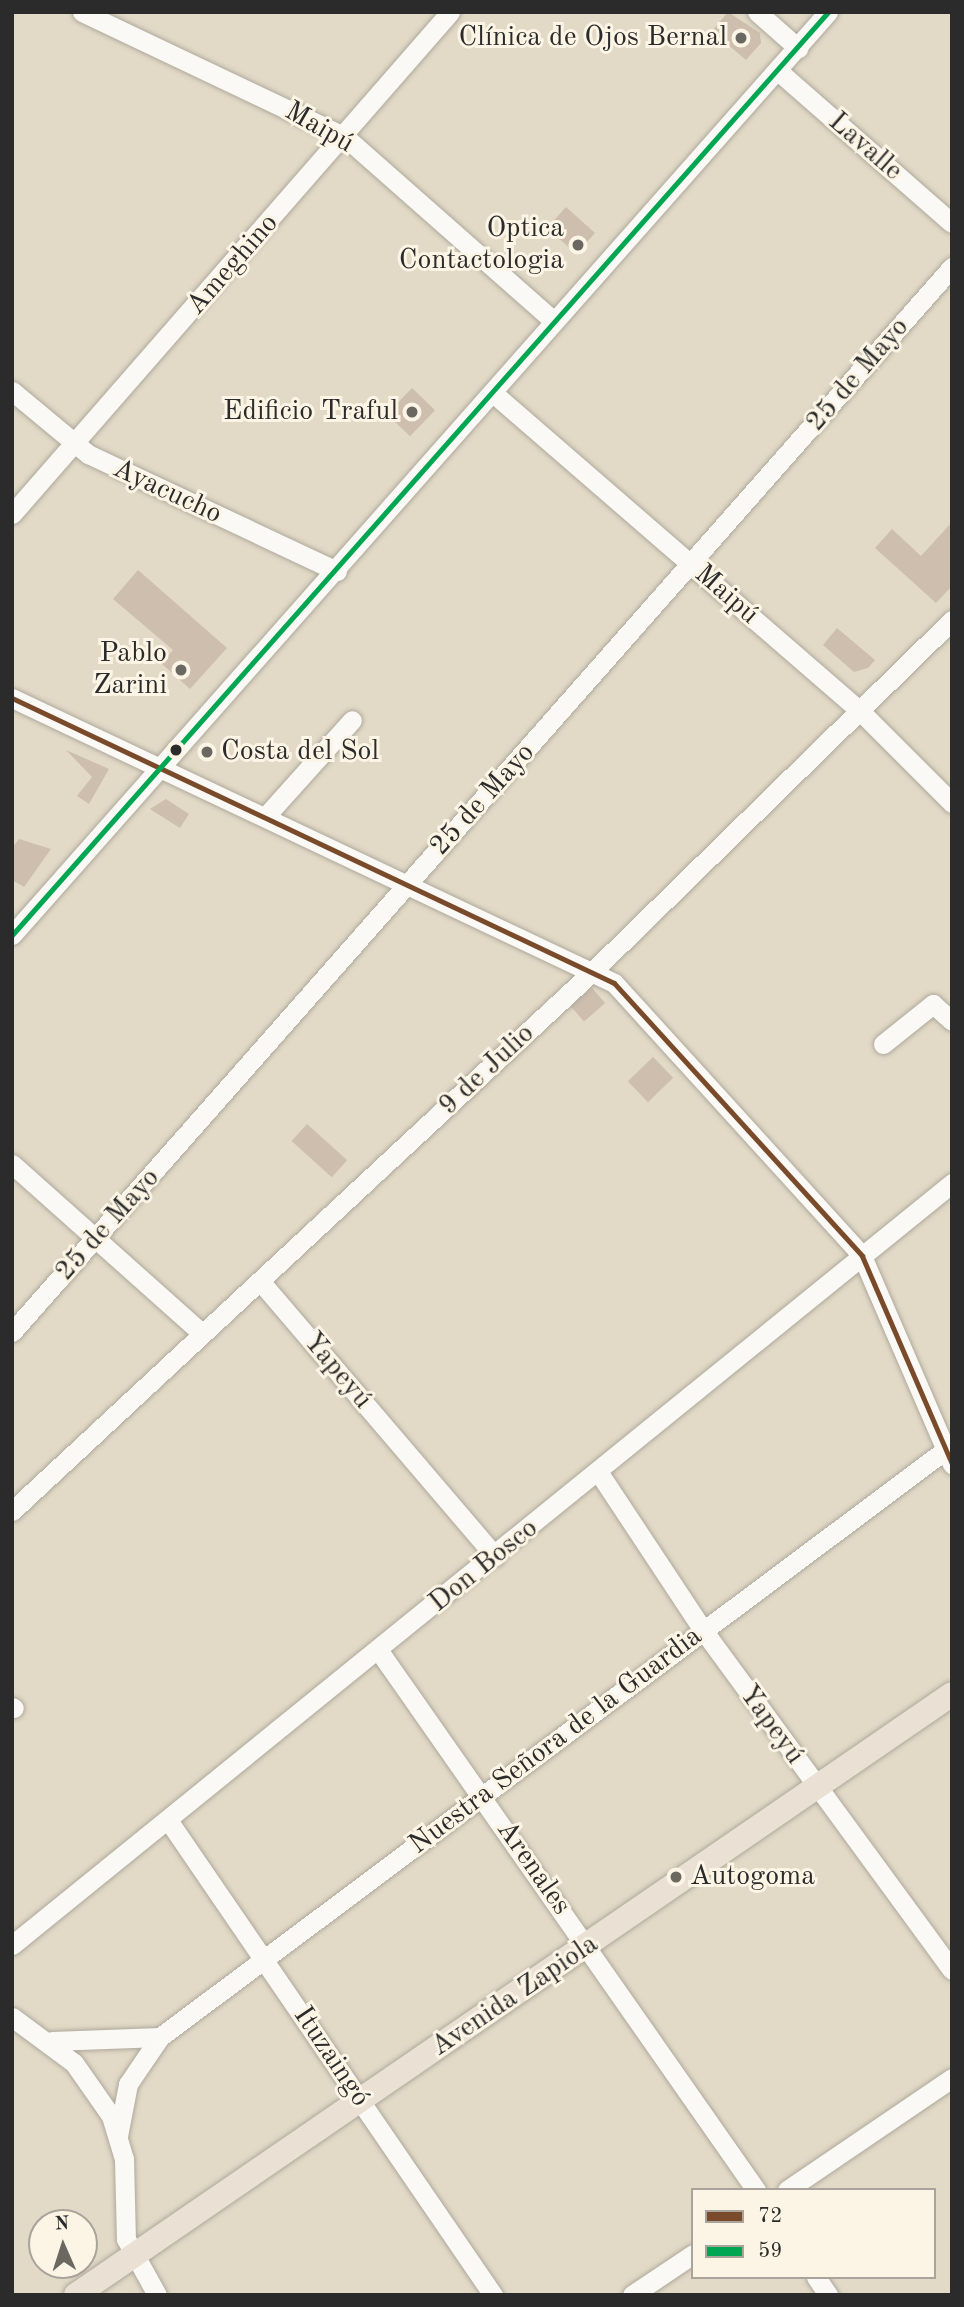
<!DOCTYPE html>
<meta charset="utf-8">
<style>
body{margin:0}
#map{position:relative;width:964px;height:2307px;overflow:hidden;background:#e2d9c6;font-family:"Old Standard TT",serif}
div>[style]{position:absolute}
.building>*{inset:0;background:#cebeae;transform-origin:0 0}
.roads{filter:drop-shadow(0 0 2px #aea99c) drop-shadow(0 0 2px #aea99c)}
.minor>*{height:19px;margin:-9.5px;padding:0 9.5px;transform-origin:9.5px;border-radius:9.5px;background:#fbf9f6}
.major>*{height:24px;margin:-12px;padding:0 12px;transform-origin:12px;border-radius:12px;background:#eae1d4}
.bus-1>*{height:5px;margin:-2.5px;padding:0 2.5px;transform-origin:2.5px;border-radius:2.5px;background:#7a4b2a}
.bus-2>*{height:5px;margin:-2.5px;padding:0 2.5px;transform-origin:2.5px;border-radius:2.5px;background:#00a651}
.dots>*{width:19px;height:19px;translate:-50% -50%;box-sizing:border-box;border:4px solid #fcf5e5;border-radius:50%}
span{translate:-50% -50%;white-space:nowrap;text-align:center;line-height:1.15;-webkit-text-stroke:6px #fcf5e5;paint-order:stroke}
.poi-label{font-size:28px;color:#2b2b2b}
.right{translate:-100% -50%;text-align:right}
.left{translate:0 -50%;text-align:left}
.street-label{font-size:28px;color:#2b2b2b}
.frame{position:absolute;inset:0;border:14px solid #2b2b2b;pointer-events:none}
.legend{position:absolute;left:691px;top:2188px;width:245px;height:91px;box-sizing:border-box;background:#fcf5e5;border:2px solid #a8a49b;margin:0;padding:9px 12px;list-style:none;font-size:21px;color:#2b2b2b}
.legend li{display:flex;align-items:center;gap:14px;height:35px}
.legend b{width:35px;border:2px solid #a8a49b}
.north{position:absolute;left:28px;top:2209px;width:70px;height:70px;box-sizing:border-box;background:#fcf5e5;border:2px solid #a8a49b;border-radius:50%;rotate:357deg;font-size:19px;font-weight:700;line-height:28px;text-align:center;color:#2b2b2b}
.north::after{content:'';display:block;margin:auto;width:24px;height:32px;background:#6b6861;clip-path:polygon(50% 0,100% 100%,50% 72%,0 100%)}
</style>
<div id="map">
<div class="building">
<i style="clip-path:polygon(728px 12px,760px 33px,761px 43px,746px 60px,712px 31px)"></i>
<i style="left:566px;top:207px;width:39px;height:28px;rotate:42deg"></i>
<i style="left:412px;top:388px;width:32px;height:36px;rotate:44deg"></i>
<i style="clip-path:polygon(952px 522px,952px 586px,936px 603px,875px 548px,892px 529px,921px 556px)"></i>
<i style="clip-path:polygon(138px 570px,227px 648px,190px 689px,161px 663px,173px 650px,113px 599px)"></i>
<i style="clip-path:polygon(837px 628px,875px 660px,868px 668px,854px 672px,823px 645px)"></i>
<i style="clip-path:polygon(66px 750px,109px 769px,89px 804px,77px 796px,92px 777px)"></i>
<i style="clip-path:polygon(166px 799px,189px 814px,180px 828px,150px 809px)"></i>
<i style="clip-path:polygon(19px 839px,51px 849px,24px 887px,12px 880px,12px 848px)"></i>
<i style="left:592px;top:988px;width:20px;height:28px;rotate:49deg"></i>
<i style="left:653px;top:1057px;width:29px;height:35px;rotate:46deg"></i>
<i style="left:307px;top:1124px;width:54px;height:23px;rotate:42deg"></i>
</div>
<div class="roads">
<div class="minor">
<i style="left:82px;top:12px;width:291px;rotate:25.4deg"></i>
<i style="left:345px;top:137px;width:278px;rotate:41.4deg"></i>
<i style="left:757px;top:12px;width:55px;rotate:41.3deg"></i>
<i style="left:777px;top:70px;width:232px;rotate:41.2deg"></i>
<i style="left:12px;top:391px;width:99px;rotate:39.7deg"></i>
<i style="left:88px;top:454px;width:275px;rotate:25.2deg"></i>
<i style="left:493px;top:393px;width:484px;rotate:40.9deg"></i>
<i style="left:859px;top:710px;width:132px;rotate:45deg"></i>
<i style="left:12px;top:514px;width:666px;rotate:-48.89deg"></i>
<i style="left:12px;top:698px;width:666px;rotate:25.33deg"></i>
<i style="left:614px;top:983px;width:369px;rotate:47.7deg"></i>
<i style="left:862px;top:1256px;width:227px;rotate:66.6deg"></i>
<i style="left:265px;top:817px;width:130px;rotate:-48.1deg"></i>
<i style="left:12px;top:935px;width:1232px;rotate:-48.52deg"></i>
<i style="left:883px;top:1044px;width:64px;rotate:-38.7deg"></i>
<i style="left:933px;top:1004px;width:25px;rotate:42deg"></i>
<i style="left:12px;top:1164px;width:254px;rotate:41.7deg"></i>
<i style="left:260px;top:1281px;width:362px;rotate:49.5deg"></i>
<i style="left:12px;top:1332px;width:1421px;rotate:-48.57deg"></i>
<i style="left:599px;top:1473px;width:188px;rotate:56.5deg"></i>
<i style="left:703px;top:1630px;width:421px;rotate:53.8deg"></i>
<i style="left:12px;top:1511px;width:795px;rotate:-42.91deg"></i>
<i style="left:594px;top:970px;width:501px;rotate:-44.35deg"></i>
<i style="left:379px;top:1651px;width:658px;rotate:55.03deg"></i>
<i style="left:12px;top:1707px;width:2px;rotate:27deg"></i>
<i style="left:168px;top:1820px;width:576px;rotate:55.62deg"></i>
<i style="left:12px;top:1945px;width:1210px;rotate:-39.03deg"></i>
<i style="left:12px;top:2017px;width:77px;rotate:36.6deg"></i>
<i style="left:74px;top:2063px;width:65px;rotate:55.1deg"></i>
<i style="left:111px;top:2116px;width:45px;rotate:73.2deg"></i>
<i style="left:124px;top:2159px;width:80px;rotate:88.6deg"></i>
<i style="left:126px;top:2239px;width:64px;rotate:61deg"></i>
<i style="left:52px;top:2041px;width:108px;rotate:-2.1deg"></i>
<i style="left:118px;top:2136px;width:53px;rotate:-79.1deg"></i>
<i style="left:128px;top:2084px;width:57px;rotate:-55.8deg"></i>
<i style="left:160px;top:2037px;width:989px;rotate:-36.78deg"></i>
<i style="left:787px;top:2190px;width:199px;rotate:-34.2deg"></i>
<i style="left:816px;top:2277px;width:22px;rotate:56deg"></i>
<i style="left:632px;top:2295px;width:73px;rotate:-33.9deg"></i>
</div>
<div class="major">
<i style="left:76px;top:2295px;width:1062px;rotate:-34.45deg"></i>
</div>
</div>
<div class="bus-1">
<i style="left:12px;top:698px;width:666px;rotate:25.33deg"></i>
<i style="left:614px;top:983px;width:369px;rotate:47.7deg"></i>
<i style="left:862px;top:1256px;width:227px;rotate:66.6deg"></i>
</div>
<div class="bus-2">
<i style="left:12px;top:935px;width:1232px;rotate:-48.52deg"></i>
</div>
<div class="dots">
<i style="left:741px;top:38px;background:#6b6861"></i>
<i style="left:578px;top:245px;background:#6b6861"></i>
<i style="left:412px;top:412px;background:#6b6861"></i>
<i style="left:181px;top:670px;background:#6b6861"></i>
<i style="left:176px;top:750px;background:#2b2b2b"></i>
<i style="left:207px;top:752px;background:#6b6861"></i>
<i style="left:676px;top:1877px;background:#6b6861"></i>
</div>
<div class="poi-label">
<span class="right" style="left:727px;top:38px">Clínica de Ojos Bernal</span>
<span class="right" style="left:564px;top:245px">Optica<br>Contactologia</span>
<span class="right" style="left:398px;top:412px">Edificio Traful</span>
<span class="right" style="left:167px;top:670px">Pablo<br>Zarini</span>
<span class="left" style="left:221px;top:752px">Costa del Sol</span>
<span class="left" style="left:690px;top:1877px">Autogoma</span>
</div>
<div class="street-label">
<span style="left:319px;top:128px;rotate:30deg">Maipú</span>
<span style="left:865px;top:147px;rotate:41deg">Lavalle</span>
<span style="left:233px;top:265px;rotate:-49deg">Ameghino</span>
<span style="left:858px;top:375px;rotate:-49deg">25 de Mayo</span>
<span style="left:167px;top:492px;rotate:25deg">Ayacucho</span>
<span style="left:726px;top:595px;rotate:41deg">Maipú</span>
<span style="left:483px;top:800px;rotate:-48deg">25 de Mayo</span>
<span style="left:487px;top:1070px;rotate:-43deg">9 de Julio</span>
<span style="left:108px;top:1225px;rotate:-48deg">25 de Mayo</span>
<span style="left:337px;top:1371px;rotate:50deg">Yapeyú</span>
<span style="left:484px;top:1566px;rotate:-39deg">Don Bosco</span>
<span style="left:771px;top:1725px;rotate:54deg">Yapeyú</span>
<span style="left:556px;top:1741px;rotate:-37deg">Nuestra Señora de la Guardia</span>
<span style="left:533px;top:1868px;rotate:55deg">Arenales</span>
<span style="left:515px;top:1996px;rotate:-34deg">Avenida Zapiola</span>
<span style="left:331px;top:2057px;rotate:56deg">Ituzaingó</span>
</div>
<div class="frame"></div>
<ul class="legend">
<li><b style="height:9px;background:#7a4b2a"></b>72</li>
<li><b style="height:9px;background:#00a651"></b>59</li>
</ul>
<div class="north">N</div>
</div>
